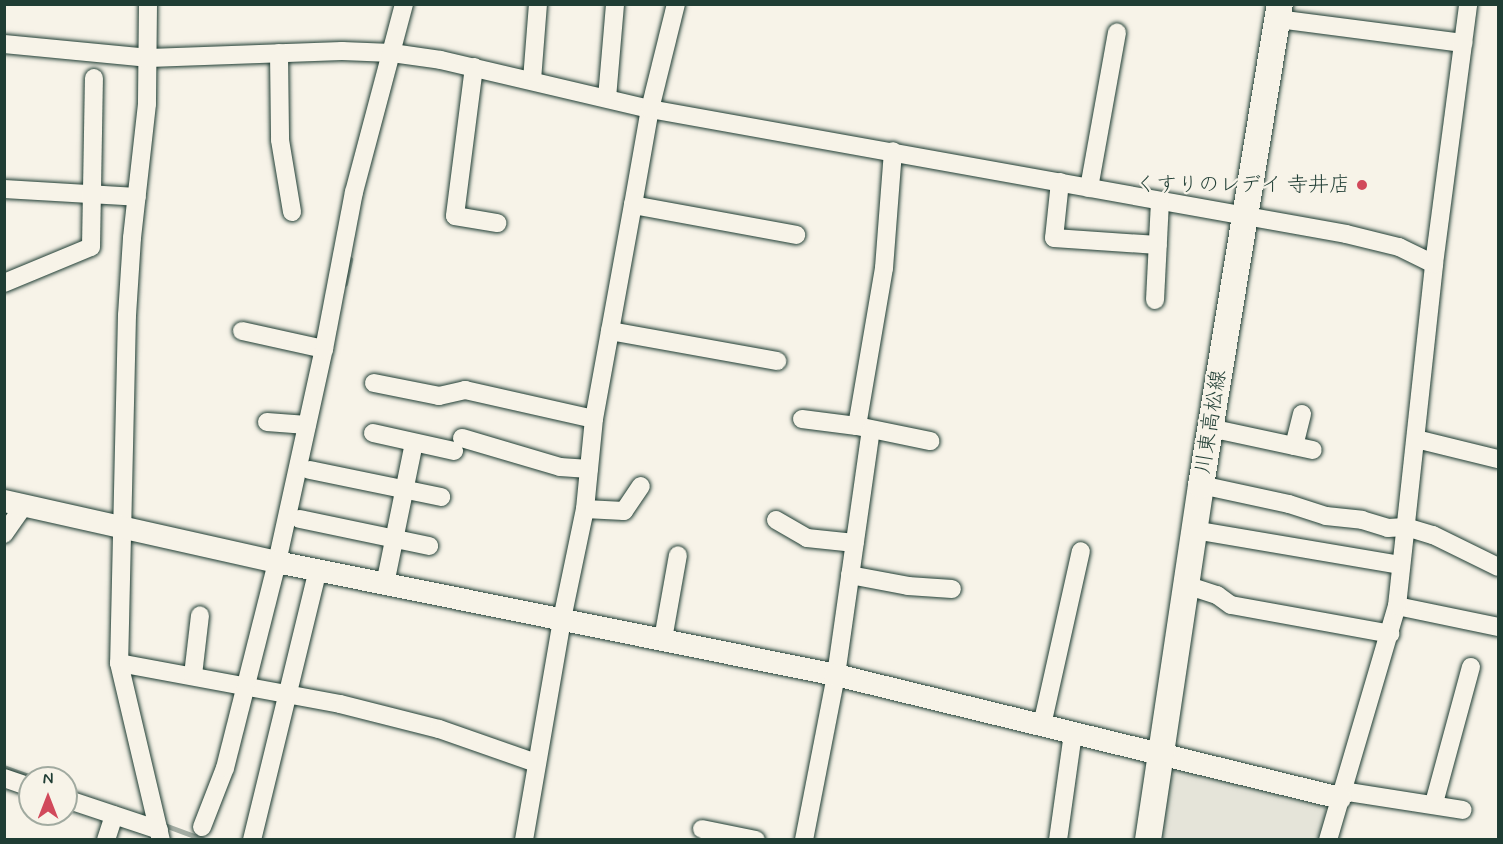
<!DOCTYPE html>
<meta charset="utf-8">
<style>
body{margin:0}
#map{position:relative;width:1503px;height:844px;overflow:hidden;background:#f7f3e8;font-family:Mynerve,"Klee One",sans-serif}
div>[style]{position:absolute}
.built>*{inset:0;background:#e5e4d9}
.stream>*{height:4.5px;margin:-2.25px;padding:0 2.25px;transform-origin:2.25px;border-radius:2.25px;background:#a4ada3}
.roads{filter:drop-shadow(0 0 2px #1f3d34) drop-shadow(0 0 2px #1f3d34)}
.minor>*{height:18px;margin:-9px;padding:0 9px;transform-origin:9px;border-radius:9px;background:#f7f3e8}
.tertiary>*{height:22px;margin:-11px;padding:0 11px;transform-origin:11px;border-radius:11px;background:#f7f3e8}
.secondary>*{height:26px;margin:-13px;padding:0 13px;transform-origin:13px;border-radius:13px;background:#f7f3e8}
.dots>*{width:16px;height:16px;translate:-50% -50%;box-sizing:border-box;border:3px solid #f7f3e8;border-radius:50%}
span{translate:-50% -50%;white-space:nowrap;text-align:center;line-height:1.15;-webkit-text-stroke:4.5px #f7f3e8;paint-order:stroke}
.poi-label{font-size:21px;color:#1f3d34}
.right{translate:-100% -50%;text-align:right}
.street-label{font-size:21px;color:#1f3d34}
.frame{position:absolute;inset:0;border:6px solid #1f3d34;pointer-events:none}
.north{position:absolute;left:18px;top:766px;width:60px;height:60px;box-sizing:border-box;background:#f7f3e8;border:2px solid #a1aaa0;border-radius:50%;rotate:0deg;font-size:16px;font-weight:700;line-height:24px;text-align:center;color:#1f3d34}
.north::after{content:'';display:block;margin:auto;width:21px;height:27px;background:#d1495b;clip-path:polygon(50% 0,100% 100%,50% 72%,0 100%)}
</style>
<div id="map">
<div class="built">
<i style="clip-path:polygon(1176px 766px,1323px 803px,1326px 812px,1321px 839px,1154px 840px,1165px 772px)"></i>
</div>
<div class="stream">
<i style="left:345px;top:284px;width:25px;rotate:-78deg"></i>
<i style="left:4px;top:767px;width:32px;rotate:20deg"></i>
<i style="left:162px;top:824px;width:46px;rotate:20.4deg"></i>
</div>
<div class="roads">
<div class="minor">
<i style="left:148px;top:4px;width:100px;rotate:90.6deg"></i>
<i style="left:147px;top:104px;width:135px;rotate:96.4deg"></i>
<i style="left:132px;top:238px;width:77px;rotate:93.7deg"></i>
<i style="left:127px;top:315px;width:348px;rotate:91.3deg"></i>
<i style="left:119px;top:663px;width:182px;rotate:76.7deg"></i>
<i style="left:1278px;top:19px;width:187px;rotate:7.4deg"></i>
<i style="left:4px;top:44px;width:146px;rotate:5.5deg"></i>
<i style="left:149px;top:58px;width:193px;rotate:-2.1deg"></i>
<i style="left:342px;top:51px;width:50px;rotate:2.3deg"></i>
<i style="left:392px;top:53px;width:49px;rotate:8.1deg"></i>
<i style="left:441px;top:60px;width:215px;rotate:13.2deg"></i>
<i style="left:650px;top:109px;width:707px;rotate:10.18deg"></i>
<i style="left:1346px;top:234px;width:55px;rotate:13.8deg"></i>
<i style="left:1399px;top:247px;width:39px;rotate:26deg"></i>
<i style="left:279px;top:53px;width:87px;rotate:89.3deg"></i>
<i style="left:280px;top:140px;width:73px;rotate:80.5deg"></i>
<i style="left:474px;top:67px;width:150px;rotate:97.3deg"></i>
<i style="left:455px;top:216px;width:43px;rotate:9.5deg"></i>
<i style="left:532px;top:80px;width:76px;rotate:-85.5deg"></i>
<i style="left:607px;top:98px;width:94px;rotate:-85.1deg"></i>
<i style="left:1060px;top:182px;width:56px;rotate:96.1deg"></i>
<i style="left:1054px;top:238px;width:104px;rotate:3.9deg"></i>
<i style="left:1089px;top:188px;width:158px;rotate:-79.8deg"></i>
<i style="left:4px;top:189px;width:133px;rotate:3.4deg"></i>
<i style="left:633px;top:205px;width:166px;rotate:10.4deg"></i>
<i style="left:4px;top:283px;width:94px;rotate:-22.5deg"></i>
<i style="left:91px;top:247px;width:169px;rotate:-89deg"></i>
<i style="left:1155px;top:300px;width:99px;rotate:-87.1deg"></i>
<i style="left:242px;top:331px;width:84px;rotate:12.4deg"></i>
<i style="left:610px;top:331px;width:170px;rotate:10.2deg"></i>
<i style="left:374px;top:383px;width:66px;rotate:11.3deg"></i>
<i style="left:439px;top:396px;width:27px;rotate:-13deg"></i>
<i style="left:465px;top:390px;width:132px;rotate:12.7deg"></i>
<i style="left:802px;top:419px;width:55px;rotate:7.3deg"></i>
<i style="left:857px;top:426px;width:75px;rotate:11.6deg"></i>
<i style="left:267px;top:422px;width:40px;rotate:4.3deg"></i>
<i style="left:857px;top:426px;width:160px;rotate:-80.3deg"></i>
<i style="left:884px;top:268px;width:117px;rotate:-85.6deg"></i>
<i style="left:1210px;top:428px;width:105px;rotate:12.1deg"></i>
<i style="left:373px;top:433px;width:83px;rotate:12.5deg"></i>
<i style="left:462px;top:438px;width:102px;rotate:16.5deg"></i>
<i style="left:560px;top:467px;width:29px;rotate:4deg"></i>
<i style="left:1416px;top:439px;width:84px;rotate:13.7deg"></i>
<i style="left:1294px;top:446px;width:33px;rotate:-76deg"></i>
<i style="left:310px;top:470px;width:134px;rotate:11.6deg"></i>
<i style="left:1201px;top:485px;width:90px;rotate:12.2deg"></i>
<i style="left:1289px;top:504px;width:39px;rotate:18deg"></i>
<i style="left:1326px;top:516px;width:36px;rotate:6deg"></i>
<i style="left:1362px;top:520px;width:27px;rotate:17deg"></i>
<i style="left:1388px;top:528px;width:18px;rotate:-3deg"></i>
<i style="left:1406px;top:527px;width:28px;rotate:17deg"></i>
<i style="left:1433px;top:535px;width:72px;rotate:26.2deg"></i>
<i style="left:585px;top:509px;width:39px;rotate:3deg"></i>
<i style="left:624px;top:511px;width:30px;rotate:-56deg"></i>
<i style="left:300px;top:519px;width:132px;rotate:11.8deg"></i>
<i style="left:776px;top:520px;width:36px;rotate:30deg"></i>
<i style="left:807px;top:538px;width:48px;rotate:5.9deg"></i>
<i style="left:1194px;top:530px;width:210px;rotate:9.6deg"></i>
<i style="left:4px;top:534px;width:33px;rotate:-55deg"></i>
<i style="left:850px;top:575px;width:59px;rotate:10.7deg"></i>
<i style="left:908px;top:586px;width:44px;rotate:3.9deg"></i>
<i style="left:385px;top:584px;width:144px;rotate:-78.4deg"></i>
<i style="left:1186px;top:585px;width:33px;rotate:18deg"></i>
<i style="left:1217px;top:595px;width:17px;rotate:36deg"></i>
<i style="left:1231px;top:605px;width:162px;rotate:10.3deg"></i>
<i style="left:1397px;top:606px;width:103px;rotate:11.7deg"></i>
<i style="left:663px;top:639px;width:85px;rotate:-79.9deg"></i>
<i style="left:119px;top:663px;width:225px;rotate:10.5deg"></i>
<i style="left:340px;top:704px;width:102px;rotate:14.2deg"></i>
<i style="left:439px;top:729px;width:103px;rotate:19.3deg"></i>
<i style="left:193px;top:675px;width:60px;rotate:-83.3deg"></i>
<i style="left:1042px;top:725px;width:178px;rotate:-77.4deg"></i>
<i style="left:4px;top:778px;width:28px;rotate:19deg"></i>
<i style="left:1342px;top:791px;width:122px;rotate:8.9deg"></i>
<i style="left:66px;top:799px;width:98px;rotate:18.4deg"></i>
<i style="left:1434px;top:803px;width:141px;rotate:-74.8deg"></i>
<i style="left:202px;top:827px;width:63px;rotate:-68.7deg"></i>
<i style="left:225px;top:768px;width:212px;rotate:-75.8deg"></i>
<i style="left:277px;top:562px;width:218px;rotate:-77.6deg"></i>
<i style="left:324px;top:349px;width:160px;rotate:-79.2deg"></i>
<i style="left:354px;top:192px;width:195px;rotate:-75.1deg"></i>
<i style="left:702px;top:829px;width:55px;rotate:11.5deg"></i>
<i style="left:106px;top:840px;width:26px;rotate:-72deg"></i>
<i style="left:252px;top:840px;width:278px;rotate:-76.3deg"></i>
<i style="left:524px;top:840px;width:224px;rotate:-80.2deg"></i>
<i style="left:562px;top:619px;width:112px;rotate:-78.2deg"></i>
<i style="left:585px;top:509px;width:90px;rotate:-84.3deg"></i>
<i style="left:594px;top:419px;width:218px;rotate:-79.7deg"></i>
<i style="left:633px;top:205px;width:97px;rotate:-80deg"></i>
<i style="left:650px;top:109px;width:108px;rotate:-76.1deg"></i>
<i style="left:804px;top:840px;width:168px;rotate:-79deg"></i>
<i style="left:836px;top:675px;width:247px;rotate:-81.9deg"></i>
<i style="left:1058px;top:840px;width:108px;rotate:-82deg"></i>
<i style="left:1328px;top:840px;width:244px;rotate:-73.6deg"></i>
<i style="left:1397px;top:606px;width:344px;rotate:-83.8deg"></i>
<i style="left:1434px;top:264px;width:262px;rotate:-82.5deg"></i>
</div>
<div class="tertiary">
<i style="left:4px;top:501px;width:280px;rotate:12.6deg"></i>
<i style="left:277px;top:562px;width:570px;rotate:11.43deg"></i>
<i style="left:836px;top:675px;width:519px;rotate:13.71deg"></i>
</div>
<div class="secondary">
<i style="left:1148px;top:840px;width:359px;rotate:-81.5deg"></i>
<i style="left:1201px;top:485px;width:487px;rotate:-80.7deg"></i>
</div>
</div>
<div class="dots">
<i style="left:1362px;top:185px;background:#d1495b"></i>
</div>
<div class="poi-label">
<span class="right" style="left:1350px;top:185px">くすりのレデイ 寺井店</span>
</div>
<div class="street-label">
<span style="left:1211px;top:422px;rotate:-81deg">川東高松線</span>
</div>
<div class="frame"></div>
<div class="north">N</div>
</div>
